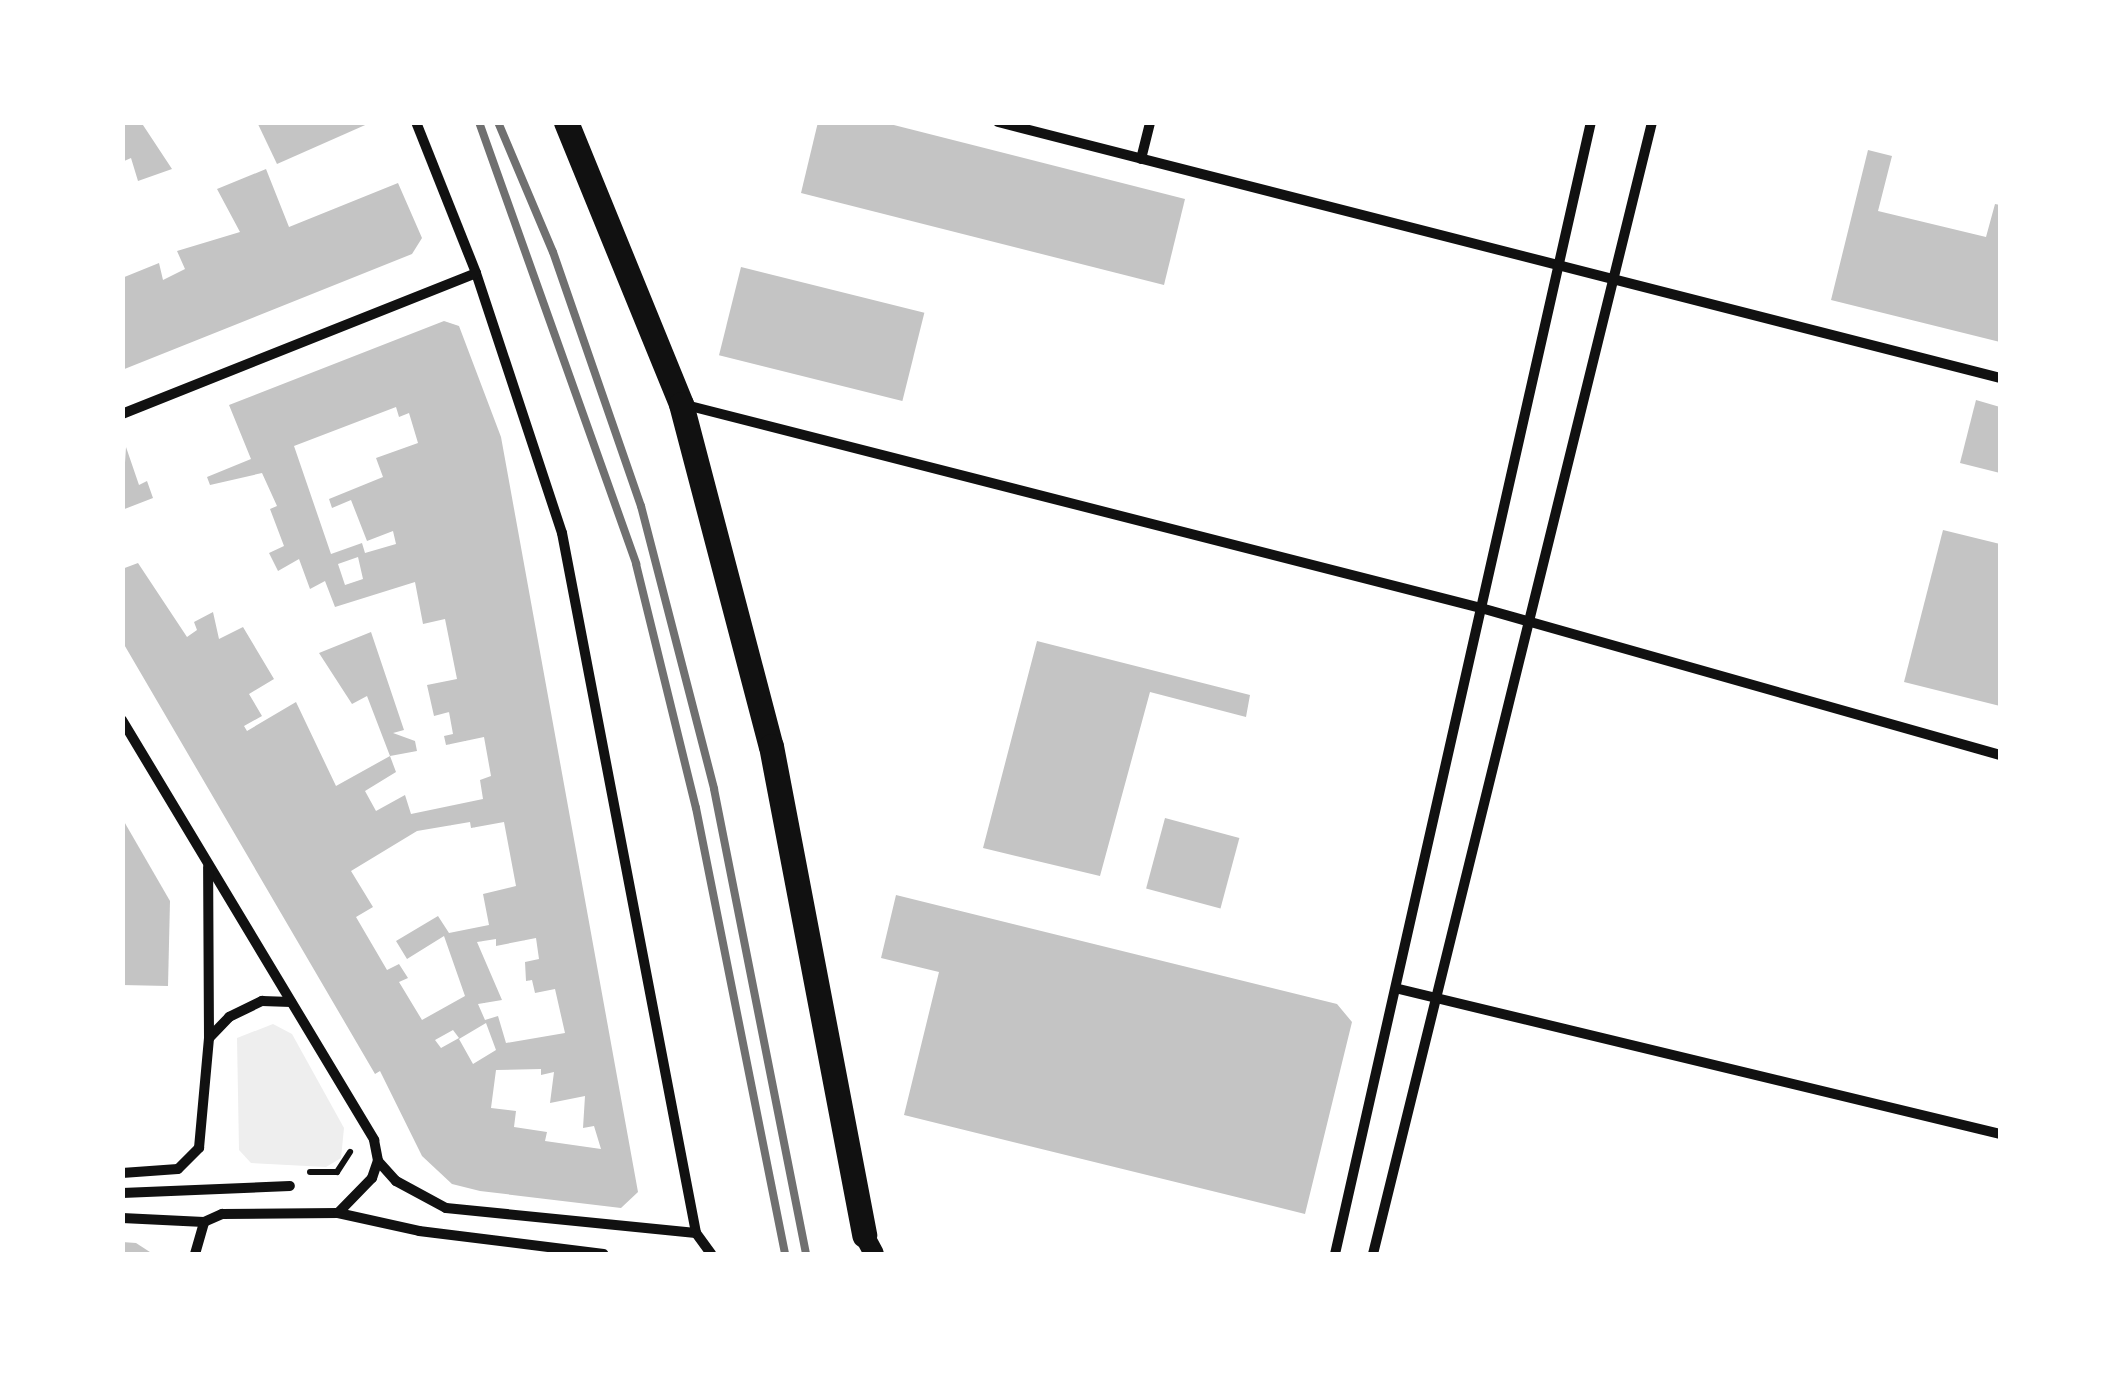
<!DOCTYPE html>
<style>
body{margin:0}
#map{position:relative;width:2123px;height:1377px;overflow:hidden;background:#fff;font-family:Commissioner,sans-serif}
div>[style]{position:absolute}
.green>*{inset:0;background:#eee}
.building>*{inset:0;background:#c4c4c4;transform-origin:0 0}
.path>*{height:6px;margin:-3px;padding:0 3px;transform-origin:3px;border-radius:3px;background:#111}
.minor>*{height:10px;margin:-5px;padding:0 5px;transform-origin:5px;border-radius:5px;background:#111}
.secondary>*{height:20px;margin:-10px;padding:0 10px;transform-origin:10px;border-radius:10px;background:#111}
.primary>*{height:25px;margin:-12.5px;padding:0 12.5px;transform-origin:12.5px;border-radius:12.5px;background:#111}
.rail>*{height:8px;margin:-4px;padding:0 4px;transform-origin:4px;border-radius:4px;background:#707070}
span{translate:-50% -50%;white-space:nowrap;text-align:center;line-height:1.15;-webkit-text-stroke:10px #fff;paint-order:stroke}
.frame{position:absolute;inset:0;border:125px solid #fff;pointer-events:none}
</style>
<div id="map">
<div class="green">
<i style="clip-path:polygon(273px 1024px,292px 1034px,344px 1128px,341px 1158px,326px 1167px,251px 1163px,239px 1150px,237px 1038px)"></i>
</div>
<div class="building">
<i style="clip-path:polygon(122px 122px,141px 122px,172px 169px,138px 181px,131px 158px,122px 162px)"></i>
<i style="clip-path:polygon(257px 122px,372px 122px,277px 164px)"></i>
<i style="clip-path:polygon(818px 122px,882px 122px,1185px 199px,1164px 285px,801px 193px)"></i>
<i style="clip-path:polygon(1868px 150px,1892px 156px,1878px 211px,1986px 237px,1995px 204px,2000px 205px,2000px 342px,1831px 300px)"></i>
<i style="clip-path:polygon(266px 169px,289px 227px,398px 183px,422px 238px,412px 254px,122px 370px,122px 278px,159px 263px,163px 280px,185px 269px,177px 251px,240px 232px,217px 189px)"></i>
<i style="left:741px;top:267px;width:189px;height:91px;rotate:14deg"></i>
<i style="clip-path:polygon(evenodd,444px 321px,459px 326px,501px 437px,638px 1192px,621px 1208px,480px 1191px,452px 1184px,422px 1156px,380px 1071px,375px 1074px,122px 641px,122px 569px,138px 563px,187px 637px,197px 630px,194px 622px,213px 612px,219px 639px,243px 627px,274px 679px,249px 694px,262px 716px,244px 726px,247px 731px,296px 702px,336px 786px,390px 756px,396px 772px,365px 791px,376px 811px,405px 795px,411px 814px,483px 799px,480px 780px,491px 776px,484px 737px,446px 745px,444px 736px,453px 734px,449px 712px,434px 716px,427px 685px,457px 679px,445px 619px,423px 624px,415px 582px,335px 607px,325px 581px,310px 589px,299px 559px,278px 571px,269px 553px,284px 546px,270px 509px,277px 506px,262px 473px,210px 485px,207px 477px,251px 459px,229px 405px,444px 321px,396px 407px,399px 417px,409px 413px,418px 443px,376px 458px,383px 477px,329px 499px,332px 508px,351px 500px,367px 541px,393px 531px,396px 544px,365px 553px,362px 543px,331px 554px,294px 446px,396px 407px,444px 321px,358px 557px,363px 579px,345px 585px,338px 564px,358px 557px,444px 321px,470px 822px,471px 828px,504px 822px,516px 886px,483px 894px,489px 925px,449px 933px,438px 916px,396px 941px,407px 959px,444px 936px,465px 996px,422px 1020px,399px 982px,408px 978px,399px 964px,387px 970px,356px 917px,373px 907px,351px 871px,417px 831px,470px 822px,444px 321px,536px 938px,539px 959px,525px 962px,526px 981px,532px 980px,535px 993px,555px 989px,565px 1033px,506px 1043px,498px 1016px,485px 1020px,478px 1004px,502px 1000px,477px 942px,496px 939px,496px 946px,536px 938px,444px 321px,486px 1023px,496px 1050px,473px 1064px,459px 1039px,486px 1023px,444px 321px,453px 1030px,459px 1038px,441px 1048px,435px 1040px,453px 1030px,444px 321px,541px 1069px,541px 1075px,554px 1072px,550px 1103px,585px 1096px,583px 1128px,594px 1126px,601px 1149px,545px 1141px,547px 1132px,514px 1127px,516px 1111px,491px 1108px,496px 1070px,541px 1069px)"></i>
<i style="clip-path:polygon(1976px 400px,2000px 407px,2000px 473px,1960px 463px)"></i>
<i style="clip-path:polygon(126px 447px,139px 485px,147px 481px,153px 498px,122px 510px)"></i>
<i style="clip-path:polygon(1943px 530px,2000px 544px,2000px 706px,1904px 682px)"></i>
<i style="clip-path:polygon(371px 632px,404px 730px,393px 733px,415px 741px,417px 751px,390px 756px,367px 696px,352px 704px,319px 653px)"></i>
<i style="clip-path:polygon(1037px 641px,1250px 695px,1246px 717px,1150px 692px,1100px 876px,983px 848px)"></i>
<i style="clip-path:polygon(122px 818px,170px 901px,168px 986px,122px 985px)"></i>
<i style="left:1165px;top:818px;width:77px;height:73px;rotate:15deg"></i>
<i style="clip-path:polygon(896px 895px,1337px 1004px,1352px 1022px,1305px 1214px,904px 1115px,939px 972px,881px 958px)"></i>
<i style="clip-path:polygon(122px 1242px,136px 1243px,153px 1254px,122px 1254px)"></i>
</div>
<div class="path">
<i style="left:310px;top:1172px;width:27px"></i>
<i style="left:337px;top:1172px;width:24px;rotate:-57deg"></i>
</div>
<div class="minor">
<i style="left:416px;top:122px;width:162px;rotate:68.3deg"></i>
<i style="left:476px;top:273px;width:274px;rotate:71.7deg"></i>
<i style="left:562px;top:533px;width:713px;rotate:79.16deg"></i>
<i style="left:998px;top:122px;width:1034px;rotate:14.33deg"></i>
<i style="left:1141px;top:159px;width:38px;rotate:-76deg"></i>
<i style="left:682px;top:404px;width:825px;rotate:14.32deg"></i>
<i style="left:1481px;top:608px;width:539px;rotate:15.81deg"></i>
<i style="left:122px;top:414px;width:381px;rotate:-21.7deg"></i>
<i style="left:122px;top:720px;width:490px;rotate:59deg"></i>
<i style="left:374px;top:1140px;width:21px;rotate:79deg"></i>
<i style="left:378px;top:1161px;width:27px;rotate:48deg"></i>
<i style="left:396px;top:1181px;width:57px;rotate:28.4deg"></i>
<i style="left:446px;top:1208px;width:251px;rotate:5.7deg"></i>
<i style="left:1399px;top:989px;width:618px;rotate:13.56deg"></i>
<i style="left:210px;top:1037px;width:28px;rotate:-46deg"></i>
<i style="left:229px;top:1017px;width:37px;rotate:-26deg"></i>
<i style="left:262px;top:1001px;width:29px;rotate:2deg"></i>
<i style="left:122px;top:1173px;width:56px;rotate:-4.1deg"></i>
<i style="left:178px;top:1169px;width:30px;rotate:-45deg"></i>
<i style="left:199px;top:1148px;width:110px;rotate:-84.8deg"></i>
<i style="left:209px;top:1038px;width:171px;rotate:-90.3deg"></i>
<i style="left:122px;top:1193px;width:168px;rotate:-2.4deg"></i>
<i style="left:338px;top:1213px;width:49px;rotate:-45.8deg"></i>
<i style="left:372px;top:1178px;width:18px;rotate:-71deg"></i>
<i style="left:122px;top:1218px;width:82px;rotate:2.8deg"></i>
<i style="left:204px;top:1222px;width:20px;rotate:-24deg"></i>
<i style="left:222px;top:1214px;width:116px;rotate:-0.5deg"></i>
<i style="left:338px;top:1213px;width:83px;rotate:12.5deg"></i>
<i style="left:419px;top:1231px;width:186px;rotate:7.1deg"></i>
<i style="left:696px;top:1233px;width:26px;rotate:54deg"></i>
<i style="left:195px;top:1254px;width:33px;rotate:-74deg"></i>
<i style="left:1335px;top:1254px;width:1161px;rotate:-77.26deg"></i>
<i style="left:1373px;top:1254px;width:1166px;rotate:-76.15deg"></i>
</div>
<div class="secondary">
<i style="left:864px;top:1235px;width:21px;rotate:62deg"></i>
</div>
<div class="primary">
<i style="left:566px;top:122px;width:305px;rotate:67.8deg"></i>
<i style="left:681px;top:404px;width:354px;rotate:75.3deg"></i>
<i style="left:771px;top:746px;width:498px;rotate:79.2deg"></i>
</div>
<div class="rail">
<i style="left:479px;top:122px;width:469px;rotate:70.4deg"></i>
<i style="left:636px;top:564px;width:251px;rotate:76.2deg"></i>
<i style="left:696px;top:808px;width:455px;rotate:78.7deg"></i>
<i style="left:498px;top:122px;width:141px;rotate:67.1deg"></i>
<i style="left:553px;top:252px;width:269px;rotate:70.9deg"></i>
<i style="left:641px;top:506px;width:292px;rotate:75.5deg"></i>
<i style="left:714px;top:789px;width:474px;rotate:78.8deg"></i>
</div>
<div class="frame"></div>
</div>
